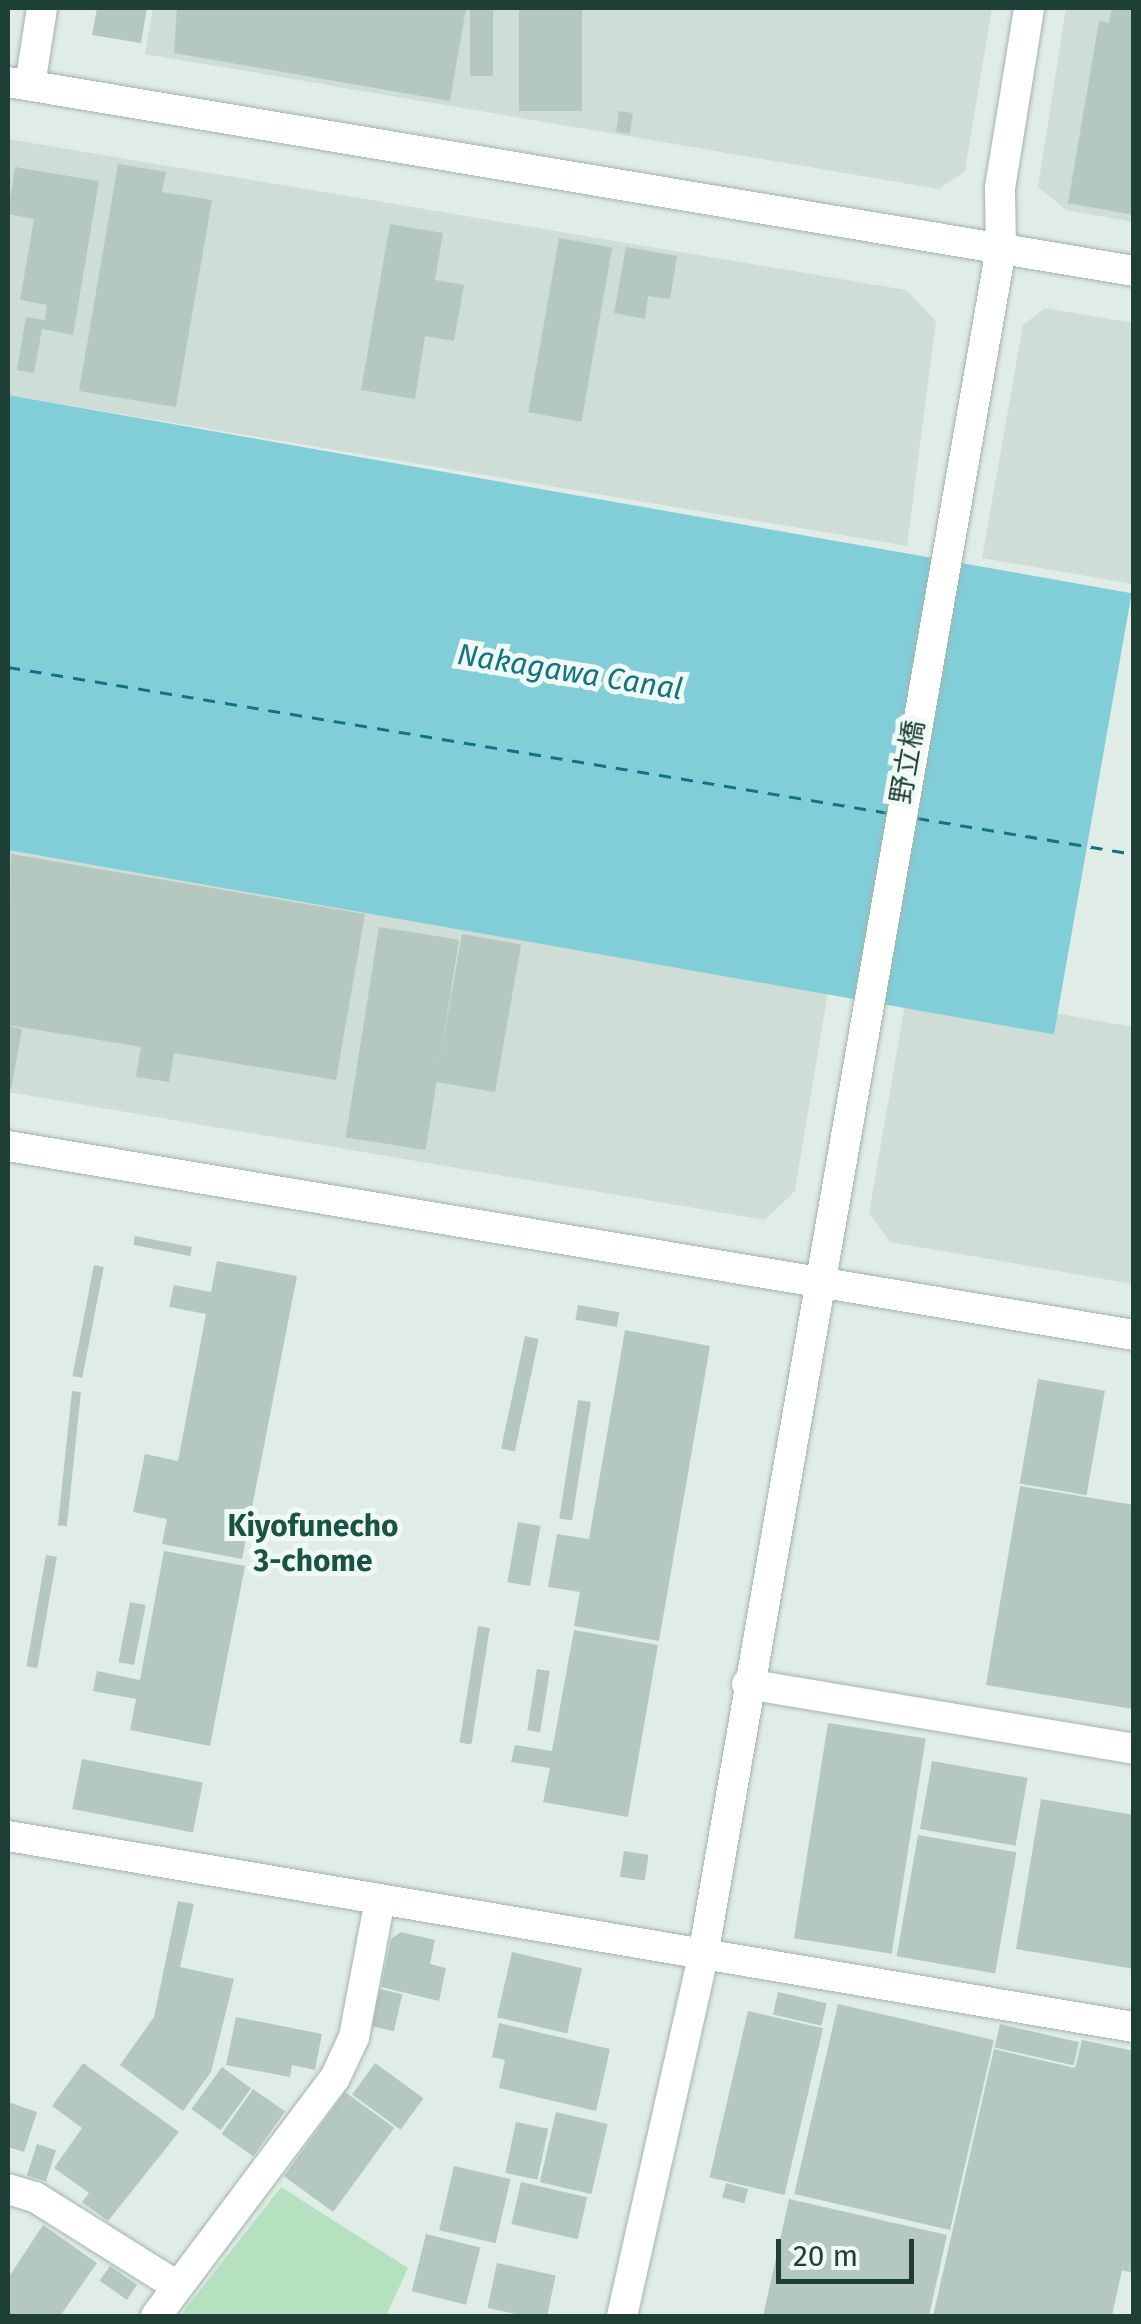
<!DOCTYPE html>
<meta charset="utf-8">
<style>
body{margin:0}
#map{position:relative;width:1141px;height:2324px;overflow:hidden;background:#e0ede6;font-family:"Fira Sans","Noto Sans JP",sans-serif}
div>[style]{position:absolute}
.built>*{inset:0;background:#ceddd5}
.green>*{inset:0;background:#b6e1c0}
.water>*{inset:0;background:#81ced9;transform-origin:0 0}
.ferry>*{height:2.5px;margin-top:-1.25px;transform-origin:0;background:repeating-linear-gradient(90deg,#127382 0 12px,transparent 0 22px)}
.building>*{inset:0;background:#b5c8bf;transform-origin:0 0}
.roads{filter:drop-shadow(0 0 2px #a2b5ad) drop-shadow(0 0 2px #a2b5ad)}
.minor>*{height:30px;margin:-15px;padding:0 15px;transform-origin:15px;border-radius:15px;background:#fff}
span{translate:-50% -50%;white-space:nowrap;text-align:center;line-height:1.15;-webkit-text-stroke:10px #f0f9f4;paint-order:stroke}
.street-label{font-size:28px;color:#1e3f35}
.water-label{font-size:30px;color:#127382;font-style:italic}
.neighbourhood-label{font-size:30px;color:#185343;font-weight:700}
.frame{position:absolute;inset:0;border:10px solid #1e3f35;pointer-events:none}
.scale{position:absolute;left:776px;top:2239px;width:138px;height:45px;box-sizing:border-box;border:5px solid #1e3f35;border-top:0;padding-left:12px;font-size:30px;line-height:35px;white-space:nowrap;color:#1e3f35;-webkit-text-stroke:8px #f0f9f4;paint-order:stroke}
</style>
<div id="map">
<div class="built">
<i style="clip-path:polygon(153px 8px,992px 8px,965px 171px,939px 189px,145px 54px)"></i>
<i style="clip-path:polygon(1066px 8px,1133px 8px,1133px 222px,1066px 210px,1038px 187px)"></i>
<i style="clip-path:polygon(8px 139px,906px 290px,936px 321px,907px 546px,8px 395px)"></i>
<i style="clip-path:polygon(1045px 308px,1133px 323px,1133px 584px,982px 558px,1023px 325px)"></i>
<i style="clip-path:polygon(8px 843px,830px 979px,795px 1191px,765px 1220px,8px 1092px)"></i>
<i style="clip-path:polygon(908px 987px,1133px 1027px,1133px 1284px,890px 1242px,869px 1213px)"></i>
</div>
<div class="green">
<i style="clip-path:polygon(281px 2187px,408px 2268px,386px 2316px,180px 2316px)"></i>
</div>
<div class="water">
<i style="left:8px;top:395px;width:1141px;height:448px;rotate:10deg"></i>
</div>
<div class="ferry">
<i style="left:8px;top:667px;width:893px;rotate:9.41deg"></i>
<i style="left:917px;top:818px;width:220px;rotate:9.4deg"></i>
</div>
<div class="building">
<i style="clip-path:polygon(97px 8px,147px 8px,141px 43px,92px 35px)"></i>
<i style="clip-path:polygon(177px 8px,466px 8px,450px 101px,174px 53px)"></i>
<i style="left:470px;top:8px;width:23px;height:68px"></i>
<i style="left:519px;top:8px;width:63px;height:103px"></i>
<i style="clip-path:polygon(1112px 8px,1134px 8px,1134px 215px,1068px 203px,1099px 21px,1109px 23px)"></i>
<i style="left:619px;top:111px;width:14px;height:21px;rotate:8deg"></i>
<i style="clip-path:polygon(118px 164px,166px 172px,162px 192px,212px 200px,176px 407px,79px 391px)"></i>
<i style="clip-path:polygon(15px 167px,99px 181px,73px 335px,42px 329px,34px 373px,17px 370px,26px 317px,45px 320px,47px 305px,20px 300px,34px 219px,8px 214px)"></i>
<i style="clip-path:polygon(390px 224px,443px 233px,435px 280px,464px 285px,454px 341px,425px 336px,415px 399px,361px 390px)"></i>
<i style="left:559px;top:238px;width:54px;height:177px;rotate:10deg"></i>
<i style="clip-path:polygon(626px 247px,677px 256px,670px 299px,648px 296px,645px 319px,614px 313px)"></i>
<i style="clip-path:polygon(11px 854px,365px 914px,336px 1080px,174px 1053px,169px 1082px,136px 1077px,141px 1047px,8px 1025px)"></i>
<i style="left:379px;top:927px;width:81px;height:213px;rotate:9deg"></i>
<i style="left:462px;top:934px;width:60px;height:150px;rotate:10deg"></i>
<i style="clip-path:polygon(8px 1026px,22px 1029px,11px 1089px,8px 1088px)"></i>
<i style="left:135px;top:1236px;width:58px;height:9px;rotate:11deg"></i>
<i style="clip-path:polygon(217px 1261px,297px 1276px,242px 1559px,162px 1544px,167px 1519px,133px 1512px,145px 1454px,178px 1461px,206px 1314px,169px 1307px,174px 1285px,211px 1292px)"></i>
<i style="left:94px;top:1265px;width:10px;height:113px;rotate:11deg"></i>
<i style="left:578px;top:1305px;width:42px;height:15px;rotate:10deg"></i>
<i style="clip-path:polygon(625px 1330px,710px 1346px,659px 1641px,574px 1626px,580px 1592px,548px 1587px,557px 1534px,589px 1539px)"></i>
<i style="left:525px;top:1336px;width:14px;height:115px;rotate:12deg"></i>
<i style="left:1038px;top:1379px;width:68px;height:106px;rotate:10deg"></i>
<i style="left:72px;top:1391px;width:9px;height:135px;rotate:6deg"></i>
<i style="left:578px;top:1400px;width:13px;height:120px;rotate:9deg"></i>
<i style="clip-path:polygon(1020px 1486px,1134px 1505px,1133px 1709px,986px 1685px)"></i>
<i style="left:518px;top:1522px;width:23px;height:61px;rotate:10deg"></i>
<i style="clip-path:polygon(164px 1551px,245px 1566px,210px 1746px,130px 1730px,136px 1699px,93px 1691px,97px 1671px,140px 1680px)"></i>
<i style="left:46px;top:1555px;width:11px;height:113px;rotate:10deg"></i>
<i style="left:130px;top:1602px;width:16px;height:61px;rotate:11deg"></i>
<i style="left:478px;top:1626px;width:12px;height:118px;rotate:9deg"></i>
<i style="clip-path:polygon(574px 1630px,658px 1645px,628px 1817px,543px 1802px,550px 1768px,511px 1762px,515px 1745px,552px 1751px)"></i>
<i style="left:537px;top:1669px;width:13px;height:62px;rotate:9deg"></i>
<i style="left:828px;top:1723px;width:99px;height:218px;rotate:9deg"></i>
<i style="left:82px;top:1759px;width:123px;height:51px;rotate:11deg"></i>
<i style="left:932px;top:1761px;width:97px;height:69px;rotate:10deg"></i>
<i style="clip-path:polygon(1041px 1799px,1134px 1815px,1134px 1969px,1016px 1949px)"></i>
<i style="left:918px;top:1835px;width:100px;height:123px;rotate:10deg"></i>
<i style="left:624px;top:1851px;width:25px;height:26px;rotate:9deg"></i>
<i style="clip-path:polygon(178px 1901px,194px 1904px,180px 1967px,234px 1979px,211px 2072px,183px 2111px,120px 2065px,154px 2017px)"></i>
<i style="clip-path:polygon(401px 1932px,435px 1940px,430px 1964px,446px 1968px,439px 2001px,381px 1987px,391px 1939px)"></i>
<i style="left:512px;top:1952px;width:72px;height:67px;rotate:13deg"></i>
<i style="left:380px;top:1989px;width:23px;height:38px;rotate:13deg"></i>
<i style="left:778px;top:1992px;width:50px;height:23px;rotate:13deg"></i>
<i style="left:838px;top:2004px;width:160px;height:195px;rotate:13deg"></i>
<i style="left:748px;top:2011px;width:77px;height:171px;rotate:13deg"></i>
<i style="clip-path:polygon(236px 2017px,322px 2034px,315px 2070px,292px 2065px,290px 2077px,226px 2065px)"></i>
<i style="clip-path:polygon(499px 2023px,610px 2049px,596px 2111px,499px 2088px,505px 2060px,492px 2057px)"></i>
<i style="left:1000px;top:2024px;width:81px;height:24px;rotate:13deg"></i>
<i style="clip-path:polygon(1082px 2040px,1134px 2051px,1134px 2273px,1122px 2270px,1112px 2316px,933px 2316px,994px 2049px,1075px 2068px)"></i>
<i style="clip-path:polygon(83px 2063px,179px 2132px,108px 2221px,82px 2202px,89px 2193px,54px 2168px,82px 2128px,52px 2106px)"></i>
<i style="left:375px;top:2063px;width:60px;height:39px;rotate:36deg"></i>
<i style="left:222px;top:2067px;width:36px;height:52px;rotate:36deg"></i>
<i style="left:253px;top:2089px;width:39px;height:55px;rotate:35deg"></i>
<i style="left:345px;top:2092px;width:61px;height:104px;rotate:36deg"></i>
<i style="clip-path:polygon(8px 2102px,37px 2112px,24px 2152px,8px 2147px)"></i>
<i style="left:556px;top:2112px;width:53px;height:72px;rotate:13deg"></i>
<i style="left:516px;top:2122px;width:33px;height:52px;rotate:12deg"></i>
<i style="left:37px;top:2144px;width:20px;height:33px;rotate:18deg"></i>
<i style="left:454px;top:2166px;width:58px;height:66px;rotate:13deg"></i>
<i style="left:521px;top:2182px;width:68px;height:43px;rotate:13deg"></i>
<i style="left:726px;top:2183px;width:23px;height:15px;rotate:15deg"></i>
<i style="clip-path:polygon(789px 2199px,947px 2235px,929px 2316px,763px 2316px)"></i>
<i style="clip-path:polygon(43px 2225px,97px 2263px,60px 2316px,8px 2316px,8px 2278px)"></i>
<i style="left:426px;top:2234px;width:56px;height:59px;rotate:14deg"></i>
<i style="left:497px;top:2263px;width:60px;height:46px;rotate:12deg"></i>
<i style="left:110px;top:2266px;width:33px;height:18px;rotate:35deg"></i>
</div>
<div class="roads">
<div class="minor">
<i style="left:8px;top:82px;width:1142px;rotate:9.53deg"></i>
<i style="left:30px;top:85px;width:78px;rotate:-81.1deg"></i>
<i style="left:8px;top:1146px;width:1142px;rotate:9.53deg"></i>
<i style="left:747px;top:1684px;width:392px;rotate:9.5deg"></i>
<i style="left:8px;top:1836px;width:1142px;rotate:9.63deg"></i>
<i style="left:8px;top:2189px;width:28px;rotate:17deg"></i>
<i style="left:35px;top:2197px;width:168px;rotate:32.1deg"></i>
<i style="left:156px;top:2316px;width:298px;rotate:-53.1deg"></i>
<i style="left:335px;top:2078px;width:45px;rotate:-65.1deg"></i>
<i style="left:354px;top:2037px;width:139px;rotate:-79.3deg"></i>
<i style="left:622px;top:2316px;width:369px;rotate:-77.3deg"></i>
<i style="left:703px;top:1956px;width:1734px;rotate:-80.1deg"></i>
<i style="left:1001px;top:248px;width:60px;rotate:-91deg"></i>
<i style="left:1000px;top:188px;width:182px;rotate:-80.8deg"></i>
</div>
</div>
<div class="street-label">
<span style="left:908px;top:762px;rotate:-80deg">野立橋</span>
</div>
<div class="water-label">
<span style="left:570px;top:672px;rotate:9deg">Nakagawa Canal</span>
</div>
<div class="neighbourhood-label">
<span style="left:313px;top:1543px">Kiyofunecho<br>3-chome</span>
</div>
<div class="frame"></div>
<div class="scale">20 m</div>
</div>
